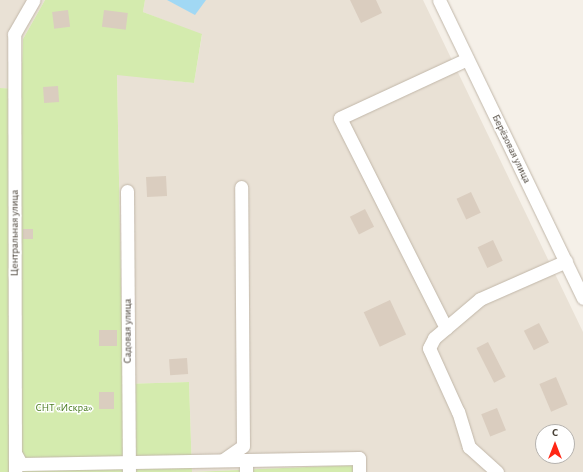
<!DOCTYPE html>
<meta charset="utf-8">
<style>
body{margin:0}
#map{position:relative;width:583px;height:472px;overflow:hidden;background:#f5f0e8;font-family:"Alegreya Sans",sans-serif}
div>[style]{position:absolute}
.residential>*{inset:0;background:#e9e1d5}
.green>*{inset:0;background:#d4ebae}
.water>*{inset:0;background:#a1d8f4}
.building>*{inset:0;background:#dacdbf;transform-origin:0 0}
.roads{filter:drop-shadow(0 0 1px #c1b7a9) drop-shadow(0 0 1px #c1b7a9)}
.minor>*{height:13px;margin:-6.5px;padding:0 6.5px;transform-origin:6.5px;border-radius:6.5px;background:#fff}
span{translate:-50% -50%;white-space:nowrap;text-align:center;line-height:1.15;-webkit-text-stroke:3px #fff;paint-order:stroke}
.street-label{font-size:11px;color:#484036}
.park-label{font-size:11px;color:#4d7e25}
.north{position:absolute;left:535px;top:424px;width:40px;height:40px;box-sizing:border-box;background:#fff;border:1px solid #b6b3af;border-radius:50%;rotate:0deg;font-size:11px;font-weight:700;line-height:16px;text-align:center;color:#484036}
.north::after{content:'';display:block;margin:auto;width:14px;height:18px;background:#ff2614;clip-path:polygon(50% 0,100% 100%,50% 72%,0 100%)}
</style>
<div id="map">
<div class="residential">
<i style="clip-path:polygon(0 0,45px 0,23px 39px,21px 89px,0 88px)"></i>
<i style="clip-path:polygon(evenodd,145px 0,423px 0,583px 332px,583px 472px,354px 472px,354px 465px,192px 472px,189px 382px,123px 384px,117px 74px,194px 83px,202px 35px,143px 12px,145px 0,543px 432px,567px 432px,567px 456px,543px 456px,543px 432px)"></i>
</div>
<div class="green">
<i style="clip-path:polygon(45px 0,145px 0,143px 12px,202px 34px,194px 83px,117px 75px,123px 384px,189px 382px,192px 472px,354px 465px,354px 472px,0 472px,0 88px,21px 89px,23px 39px)"></i>
</div>
<div class="water">
<i style="clip-path:polygon(167px 0,206px 0,195px 15px)"></i>
</div>
<div class="building">
<i style="clip-path:polygon(350px 0,376px 0,382px 13px,361px 23px)"></i>
<i style="left:68px;top:10px;width:17px;height:16px;rotate:83deg"></i>
<i style="left:104px;top:10px;width:24px;height:17px;rotate:7deg"></i>
<i style="left:58px;top:86px;width:16px;height:15px;rotate:86deg"></i>
<i style="left:166px;top:176px;width:20px;height:20px;rotate:87deg"></i>
<i style="left:471px;top:192px;width:23px;height:16px;rotate:65deg"></i>
<i style="left:365px;top:209px;width:20px;height:17px;rotate:63deg"></i>
<i style="left:23px;top:229px;width:10px;height:10px"></i>
<i style="left:493px;top:240px;width:23px;height:17px;rotate:65deg"></i>
<i style="left:390px;top:300px;width:38px;height:29px;rotate:65deg"></i>
<i style="left:539px;top:323px;width:22px;height:17px;rotate:63deg"></i>
<i style="left:99px;top:330px;width:18px;height:16px"></i>
<i style="left:488px;top:342px;width:39px;height:13px;rotate:63deg"></i>
<i style="left:187px;top:358px;width:16px;height:18px;rotate:86deg"></i>
<i style="left:556px;top:377px;width:30px;height:18px;rotate:67deg"></i>
<i style="left:99px;top:392px;width:15px;height:17px"></i>
<i style="left:497px;top:408px;width:24px;height:17px;rotate:68deg"></i>
</div>
<div class="roads">
<div class="minor">
<i style="left:439px;top:0;width:331px;rotate:64.2deg"></i>
<i style="left:127px;top:191px;width:281px;rotate:89.6deg"></i>
<i style="left:446px;top:328px;width:235px;rotate:-116.8deg"></i>
<i style="left:340px;top:118px;width:140px;rotate:-24.9deg"></i>
<i style="left:15px;top:453px;width:13px;rotate:61deg"></i>
<i style="left:21px;top:464px;width:338px;rotate:-1deg"></i>
<i style="left:359px;top:458px;width:14px;rotate:90deg"></i>
<i style="left:223px;top:460px;width:24px;rotate:-35deg"></i>
<i style="left:243px;top:446px;width:259px;rotate:-90.4deg"></i>
<i style="left:246px;top:460px;width:12px;rotate:90deg"></i>
<i style="left:15px;top:472px;width:438px;rotate:-90.1deg"></i>
<i style="left:14px;top:34px;width:39px;rotate:-60deg"></i>
<i style="left:497px;top:472px;width:38px;rotate:-138deg"></i>
<i style="left:469px;top:447px;width:37px;rotate:-107deg"></i>
<i style="left:458px;top:412px;width:70px;rotate:-114.4deg"></i>
<i style="left:429px;top:348px;width:11px;rotate:-63deg"></i>
<i style="left:434px;top:338px;width:60px;rotate:-40.3deg"></i>
<i style="left:480px;top:299px;width:94px;rotate:-23.8deg"></i>
</div>
</div>
<div class="street-label">
<span style="left:511px;top:149px;rotate:64deg">Берёзовая улица</span>
<span style="left:15px;top:233px;rotate:-90deg">Центральная улица</span>
<span style="left:128px;top:331px;rotate:-90deg">Садовая улица</span>
</div>
<div class="park-label">
<span style="left:64px;top:408px">СНТ «Искра»</span>
</div>
<div class="north">С</div>
</div>
